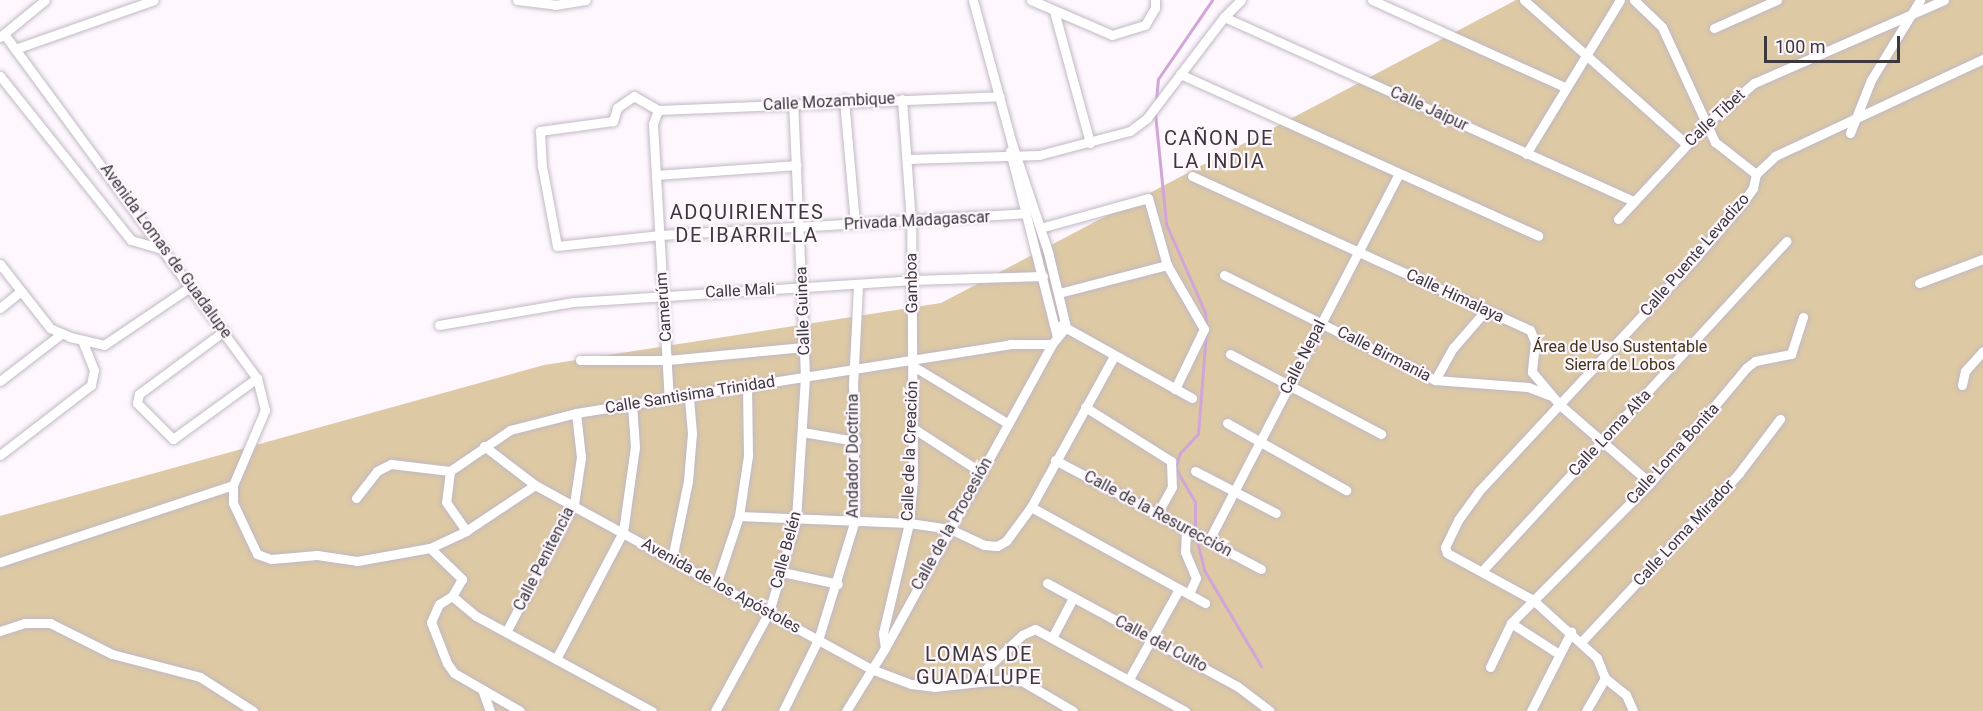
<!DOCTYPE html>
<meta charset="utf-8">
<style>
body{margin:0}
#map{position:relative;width:1983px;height:711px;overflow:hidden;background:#fef7fe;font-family:Roboto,sans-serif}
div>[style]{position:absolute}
.green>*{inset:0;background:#ddc9a4}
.stream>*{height:3px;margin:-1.5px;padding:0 1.5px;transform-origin:1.5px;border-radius:1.5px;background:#d2a5d9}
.roads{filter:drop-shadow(0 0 2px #c1b8c3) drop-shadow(0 0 2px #c1b8c3)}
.minor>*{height:9px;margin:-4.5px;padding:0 4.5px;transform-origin:4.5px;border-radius:4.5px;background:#fff}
span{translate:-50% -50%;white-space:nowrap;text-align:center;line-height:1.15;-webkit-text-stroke:4.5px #fef7fe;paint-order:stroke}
.street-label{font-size:16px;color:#3c383d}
.park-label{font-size:16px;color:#403216}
.quarter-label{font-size:20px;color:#3c383d;letter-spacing:1.5px}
.scale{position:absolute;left:1764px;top:36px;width:136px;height:27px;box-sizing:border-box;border:3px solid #3c383d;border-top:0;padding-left:8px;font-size:18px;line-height:21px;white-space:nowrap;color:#3c383d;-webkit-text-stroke:4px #fef7fe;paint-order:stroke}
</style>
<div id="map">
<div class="green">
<i style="clip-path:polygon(1516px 0,1983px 0,1983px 711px,0 711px,0 516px,544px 365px,941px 303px)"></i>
</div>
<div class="stream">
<i style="left:1156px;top:101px;width:22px;rotate:-85deg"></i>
<i style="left:1158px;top:79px;width:96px;rotate:-55.6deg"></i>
<i style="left:1155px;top:113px;width:112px;rotate:84.3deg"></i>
<i style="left:1166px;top:224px;width:96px;rotate:66.1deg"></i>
<i style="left:1205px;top:312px;width:13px;rotate:86deg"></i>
<i style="left:1195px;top:531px;width:29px;rotate:-90deg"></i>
<i style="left:1195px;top:502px;width:39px;rotate:-120deg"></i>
<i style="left:1175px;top:468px;width:16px;rotate:-72deg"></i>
<i style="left:1180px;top:453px;width:26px;rotate:-47deg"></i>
<i style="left:1198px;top:434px;width:102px;rotate:-85.5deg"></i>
<i style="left:1196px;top:537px;width:34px;rotate:76deg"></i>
<i style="left:1204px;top:570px;width:112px;rotate:59.3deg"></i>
</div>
<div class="roads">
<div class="minor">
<i style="left:517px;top:0;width:38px;rotate:7deg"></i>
<i style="left:555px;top:5px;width:31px;rotate:-9deg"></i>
<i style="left:1031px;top:0;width:88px;rotate:23.4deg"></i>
<i style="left:1112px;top:35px;width:34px;rotate:-17deg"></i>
<i style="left:1145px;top:25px;width:20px;rotate:-60deg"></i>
<i style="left:1155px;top:8px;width:8px;rotate:-90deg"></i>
<i style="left:1372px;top:0;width:212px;rotate:24.3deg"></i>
<i style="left:1524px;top:0;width:217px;rotate:41.6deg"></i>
<i style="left:1634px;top:0;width:39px;rotate:44deg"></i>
<i style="left:1662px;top:27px;width:127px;rotate:65.3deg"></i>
<i style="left:1715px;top:142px;width:52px;rotate:38deg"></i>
<i style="left:1054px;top:11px;width:137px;rotate:74.7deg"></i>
<i style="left:1224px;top:17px;width:449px;rotate:24.2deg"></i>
<i style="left:1714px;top:28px;width:69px;rotate:-24deg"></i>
<i style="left:4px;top:34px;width:427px;rotate:53.7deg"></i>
<i style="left:257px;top:378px;width:33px;rotate:76deg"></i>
<i style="left:265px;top:410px;width:82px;rotate:113.1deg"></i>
<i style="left:233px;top:485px;width:18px;rotate:90deg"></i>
<i style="left:233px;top:503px;width:56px;rotate:64.8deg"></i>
<i style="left:257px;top:554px;width:15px;rotate:20deg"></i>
<i style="left:271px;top:559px;width:46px;rotate:-5deg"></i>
<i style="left:317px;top:555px;width:40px;rotate:8.5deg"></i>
<i style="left:357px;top:561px;width:74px;rotate:-10.1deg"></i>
<i style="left:430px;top:548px;width:40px;rotate:-25deg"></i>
<i style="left:466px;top:531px;width:83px;rotate:-33.7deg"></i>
<i style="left:0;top:37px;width:58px;rotate:-39.4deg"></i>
<i style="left:15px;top:49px;width:147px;rotate:-19.4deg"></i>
<i style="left:1180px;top:74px;width:393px;rotate:24.3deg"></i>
<i style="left:0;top:76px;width:210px;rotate:51.4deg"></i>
<i style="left:131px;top:240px;width:33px;rotate:16deg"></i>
<i style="left:844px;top:100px;width:123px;rotate:84.9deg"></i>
<i style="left:658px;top:110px;width:28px;rotate:-150deg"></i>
<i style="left:634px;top:96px;width:21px;rotate:145deg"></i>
<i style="left:617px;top:108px;width:14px;rotate:107deg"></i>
<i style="left:613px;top:121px;width:74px;rotate:172.2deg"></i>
<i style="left:540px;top:131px;width:35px;rotate:87deg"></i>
<i style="left:542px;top:166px;width:81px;rotate:79.4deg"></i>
<i style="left:557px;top:246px;width:104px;rotate:-6.1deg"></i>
<i style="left:660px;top:235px;width:366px;rotate:-3.4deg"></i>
<i style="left:658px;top:110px;width:342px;rotate:-2.3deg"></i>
<i style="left:658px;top:110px;width:15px;rotate:110deg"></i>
<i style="left:653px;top:124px;width:274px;rotate:86.7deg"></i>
<i style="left:1850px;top:133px;width:57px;rotate:-68.4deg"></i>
<i style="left:1871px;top:80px;width:94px;rotate:-58.5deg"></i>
<i style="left:1010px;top:151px;width:192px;rotate:75.8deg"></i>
<i style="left:1526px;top:154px;width:180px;rotate:-58.6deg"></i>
<i style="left:907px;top:159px;width:132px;rotate:-1.7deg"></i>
<i style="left:1039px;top:155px;width:94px;rotate:-14.8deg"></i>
<i style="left:1130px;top:131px;width:21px;rotate:-37deg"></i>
<i style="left:1147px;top:118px;width:127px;rotate:-52.7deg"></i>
<i style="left:1224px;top:17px;width:24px;rotate:-45deg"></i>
<i style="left:657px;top:175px;width:140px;rotate:-4.1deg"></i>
<i style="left:1192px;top:176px;width:371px;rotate:24.5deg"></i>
<i style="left:1530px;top:330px;width:13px;rotate:67deg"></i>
<i style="left:1535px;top:342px;width:30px;rotate:96deg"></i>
<i style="left:1532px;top:372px;width:43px;rotate:49.7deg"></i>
<i style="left:1560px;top:405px;width:119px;rotate:40.9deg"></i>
<i style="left:1618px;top:219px;width:128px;rotate:-47.2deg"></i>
<i style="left:1705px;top:125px;width:65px;rotate:-40.6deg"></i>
<i style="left:1754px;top:83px;width:207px;rotate:-23.6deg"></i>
<i style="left:1040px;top:228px;width:112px;rotate:-15.5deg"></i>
<i style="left:1148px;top:198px;width:70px;rotate:74.2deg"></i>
<i style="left:1167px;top:265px;width:74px;rotate:60deg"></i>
<i style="left:1204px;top:329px;width:67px;rotate:115.8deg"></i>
<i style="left:0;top:264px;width:81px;rotate:52deg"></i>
<i style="left:50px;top:328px;width:22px;rotate:24deg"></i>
<i style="left:70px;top:337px;width:35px;rotate:13deg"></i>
<i style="left:104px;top:345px;width:104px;rotate:-34deg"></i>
<i style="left:1224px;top:275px;width:236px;rotate:26.5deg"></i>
<i style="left:1435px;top:380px;width:93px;rotate:4.3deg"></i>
<i style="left:1528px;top:387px;width:26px;rotate:21deg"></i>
<i style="left:1919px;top:283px;width:68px;rotate:-20.6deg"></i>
<i style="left:1059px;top:293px;width:112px;rotate:-14.5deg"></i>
<i style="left:0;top:308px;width:27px;rotate:-39deg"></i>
<i style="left:439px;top:325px;width:137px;rotate:-9.7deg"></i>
<i style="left:574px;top:302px;width:339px;rotate:-3.7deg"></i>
<i style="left:912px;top:280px;width:131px;rotate:-1.7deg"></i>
<i style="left:1061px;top:325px;width:150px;rotate:29.1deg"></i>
<i style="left:224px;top:331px;width:106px;rotate:143.5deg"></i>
<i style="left:139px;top:394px;width:9px;rotate:103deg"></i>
<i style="left:137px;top:403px;width:51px;rotate:45deg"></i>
<i style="left:173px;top:439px;width:104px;rotate:-36deg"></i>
<i style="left:1230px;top:354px;width:171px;rotate:27.9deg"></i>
<i style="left:580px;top:360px;width:88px"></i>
<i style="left:668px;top:360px;width:136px;rotate:-5.5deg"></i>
<i style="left:913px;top:366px;width:110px;rotate:31.2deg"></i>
<i style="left:1435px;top:380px;width:37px;rotate:-61deg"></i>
<i style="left:1453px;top:348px;width:50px;rotate:-49deg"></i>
<i style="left:0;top:381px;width:77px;rotate:-37.6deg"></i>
<i style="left:1962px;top:385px;width:14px;rotate:-78deg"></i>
<i style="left:1965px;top:371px;width:27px;rotate:-48deg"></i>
<i style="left:1085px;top:407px;width:102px;rotate:32.1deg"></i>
<i style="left:1171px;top:461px;width:26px;rotate:88deg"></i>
<i style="left:1172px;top:487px;width:31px;rotate:119deg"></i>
<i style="left:1227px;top:423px;width:137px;rotate:29.4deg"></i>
<i style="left:913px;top:428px;width:82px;rotate:33.1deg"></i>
<i style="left:802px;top:432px;width:55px;rotate:9.5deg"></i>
<i style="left:484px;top:446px;width:64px;rotate:37.4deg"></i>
<i style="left:535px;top:485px;width:383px;rotate:28.7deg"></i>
<i style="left:871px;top:669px;width:43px;rotate:20.6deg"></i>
<i style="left:911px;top:684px;width:23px;rotate:7deg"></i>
<i style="left:934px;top:687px;width:73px;rotate:-6.3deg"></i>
<i style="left:1007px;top:679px;width:15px;rotate:8deg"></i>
<i style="left:1022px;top:681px;width:59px;rotate:30.5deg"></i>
<i style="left:0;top:455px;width:115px;rotate:-37.6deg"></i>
<i style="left:91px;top:385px;width:15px;rotate:-79deg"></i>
<i style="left:94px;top:370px;width:32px;rotate:-112deg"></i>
<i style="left:1055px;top:460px;width:233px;rotate:27.9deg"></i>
<i style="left:450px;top:471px;width:31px;rotate:97deg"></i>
<i style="left:446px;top:502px;width:35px;rotate:55deg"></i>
<i style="left:1195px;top:471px;width:91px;rotate:27.4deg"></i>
<i style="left:356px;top:498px;width:34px;rotate:-52deg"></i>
<i style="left:377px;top:471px;width:16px;rotate:-27deg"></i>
<i style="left:391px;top:464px;width:59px;rotate:6.8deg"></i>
<i style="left:450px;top:471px;width:73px;rotate:-34.3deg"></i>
<i style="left:510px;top:430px;width:68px;rotate:-14.4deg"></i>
<i style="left:576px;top:413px;width:439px;rotate:-9deg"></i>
<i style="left:1010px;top:344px;width:42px"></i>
<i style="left:1031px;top:507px;width:199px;rotate:28.9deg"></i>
<i style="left:739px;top:516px;width:170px;rotate:2.4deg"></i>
<i style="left:909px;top:523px;width:41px;rotate:8.3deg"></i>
<i style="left:950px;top:529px;width:38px;rotate:25deg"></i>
<i style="left:985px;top:545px;width:12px;rotate:5deg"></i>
<i style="left:997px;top:546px;width:10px;rotate:-29deg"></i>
<i style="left:1006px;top:541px;width:42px;rotate:-53.7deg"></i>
<i style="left:1031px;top:507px;width:172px;rotate:-61.2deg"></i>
<i style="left:1186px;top:528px;width:24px;rotate:92deg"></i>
<i style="left:1185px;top:552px;width:28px;rotate:67deg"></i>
<i style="left:1196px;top:578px;width:17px;rotate:114deg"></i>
<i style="left:1209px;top:540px;width:412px;rotate:-62.6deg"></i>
<i style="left:430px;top:548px;width:45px;rotate:44.1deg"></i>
<i style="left:462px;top:579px;width:20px;rotate:120deg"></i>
<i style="left:452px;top:596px;width:15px;rotate:148deg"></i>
<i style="left:439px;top:604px;width:20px;rotate:114deg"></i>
<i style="left:431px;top:622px;width:44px;rotate:68.7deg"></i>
<i style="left:447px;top:663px;width:12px;rotate:55deg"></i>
<i style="left:454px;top:673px;width:76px;rotate:29.9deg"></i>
<i style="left:672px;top:559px;width:80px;rotate:-78.4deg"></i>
<i style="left:688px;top:481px;width:48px;rotate:-85.2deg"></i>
<i style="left:692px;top:433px;width:38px;rotate:-95deg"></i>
<i style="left:0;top:562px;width:245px;rotate:-18.3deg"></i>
<i style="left:1482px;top:571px;width:449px;rotate:-47.3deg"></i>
<i style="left:782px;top:572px;width:57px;rotate:12.1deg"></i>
<i style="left:1047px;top:583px;width:216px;rotate:28.5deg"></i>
<i style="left:1237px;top:686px;width:41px;rotate:37.1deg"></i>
<i style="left:716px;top:585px;width:73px;rotate:-71.6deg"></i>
<i style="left:739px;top:516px;width:61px;rotate:-81.5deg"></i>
<i style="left:748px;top:456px;width:69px;rotate:-90.8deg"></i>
<i style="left:452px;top:596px;width:31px;rotate:40deg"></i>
<i style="left:476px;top:616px;width:200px;rotate:28.4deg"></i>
<i style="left:1511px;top:623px;width:57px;rotate:32.9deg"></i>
<i style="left:0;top:631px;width:26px;rotate:-18deg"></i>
<i style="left:25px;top:623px;width:25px"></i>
<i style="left:50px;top:623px;width:69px;rotate:26.6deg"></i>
<i style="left:112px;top:654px;width:91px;rotate:14.6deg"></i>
<i style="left:200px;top:677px;width:63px;rotate:32.7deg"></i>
<i style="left:506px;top:632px;width:145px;rotate:-62deg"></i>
<i style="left:574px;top:504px;width:48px;rotate:-81.5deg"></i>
<i style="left:581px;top:457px;width:44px;rotate:-96.5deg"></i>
<i style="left:1053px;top:636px;width:43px;rotate:-62.2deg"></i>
<i style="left:1582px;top:641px;width:230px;rotate:-46.9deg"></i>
<i style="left:1739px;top:473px;width:68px;rotate:-52.8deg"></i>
<i style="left:885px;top:648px;width:15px;rotate:-98deg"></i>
<i style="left:883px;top:633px;width:113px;rotate:-76.7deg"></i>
<i style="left:909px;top:523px;width:44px;rotate:-84.8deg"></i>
<i style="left:913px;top:479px;width:257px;rotate:-90.4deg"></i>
<i style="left:911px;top:222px;width:123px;rotate:-94.2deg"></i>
<i style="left:556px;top:659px;width:144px;rotate:-62.2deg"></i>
<i style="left:623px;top:532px;width:86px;rotate:-82deg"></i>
<i style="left:635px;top:447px;width:43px;rotate:-94deg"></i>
<i style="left:1490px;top:667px;width:49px;rotate:-64.5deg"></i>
<i style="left:1511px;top:623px;width:197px;rotate:-45.2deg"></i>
<i style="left:1650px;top:483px;width:150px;rotate:-50.1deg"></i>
<i style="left:1746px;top:368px;width:11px;rotate:-38deg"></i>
<i style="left:1755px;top:361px;width:37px;rotate:-11deg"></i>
<i style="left:1791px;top:354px;width:39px;rotate:-72deg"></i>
<i style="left:1605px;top:678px;width:27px;rotate:39deg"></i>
<i style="left:1626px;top:695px;width:17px;rotate:66deg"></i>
<i style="left:1129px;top:679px;width:103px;rotate:-60.9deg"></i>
<i style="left:972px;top:682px;width:69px;rotate:-43.2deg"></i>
<i style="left:1022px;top:635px;width:14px;rotate:-25deg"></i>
<i style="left:1035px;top:629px;width:171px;rotate:28.7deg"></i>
<i style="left:483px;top:692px;width:20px;rotate:70deg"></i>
<i style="left:715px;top:711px;width:113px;rotate:-61.4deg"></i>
<i style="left:769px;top:612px;width:96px;rotate:-73.6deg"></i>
<i style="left:796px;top:520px;width:145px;rotate:-86.4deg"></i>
<i style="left:805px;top:375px;width:272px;rotate:-92.5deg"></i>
<i style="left:783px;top:711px;width:79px;rotate:-63.8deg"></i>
<i style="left:818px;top:640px;width:126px;rotate:-72.9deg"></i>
<i style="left:855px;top:520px;width:135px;rotate:-90.8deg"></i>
<i style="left:853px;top:385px;width:100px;rotate:-87.1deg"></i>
<i style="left:846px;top:711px;width:74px;rotate:-58.2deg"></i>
<i style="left:885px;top:648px;width:347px;rotate:-61.2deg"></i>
<i style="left:1052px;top:344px;width:22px;rotate:-51deg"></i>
<i style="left:1066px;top:327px;width:77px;rotate:-103.5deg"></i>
<i style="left:1048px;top:252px;width:114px;rotate:-108.4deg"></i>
<i style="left:1012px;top:144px;width:149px;rotate:-105.2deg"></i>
<i style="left:1531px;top:711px;width:89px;rotate:-63.1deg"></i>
<i style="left:1586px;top:711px;width:38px;rotate:-60deg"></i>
<i style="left:1605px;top:678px;width:22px;rotate:-112deg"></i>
<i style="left:1597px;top:658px;width:86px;rotate:-137.8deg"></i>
<i style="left:1533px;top:600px;width:98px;rotate:-151.3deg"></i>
<i style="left:1447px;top:553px;width:6px;rotate:-108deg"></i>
<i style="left:1445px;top:547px;width:30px;rotate:-64deg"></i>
<i style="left:1458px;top:520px;width:34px;rotate:-54deg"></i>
<i style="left:1478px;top:492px;width:321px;rotate:-47.1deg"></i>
<i style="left:1696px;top:257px;width:72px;rotate:-49.5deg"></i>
<i style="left:1743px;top:202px;width:17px;rotate:-54deg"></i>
<i style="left:1753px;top:188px;width:14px;rotate:-78deg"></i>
<i style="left:1756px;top:174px;width:26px;rotate:-43deg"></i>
<i style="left:1775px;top:156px;width:230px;rotate:-25deg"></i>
</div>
</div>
<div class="street-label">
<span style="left:829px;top:102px;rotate:-3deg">Calle Mozambique</span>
<span style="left:1429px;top:109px;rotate:25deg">Calle Jaipur</span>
<span style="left:1715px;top:118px;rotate:-43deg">Calle Tibet</span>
<span style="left:917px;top:221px;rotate:-3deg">Privada Madagascar</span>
<span style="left:166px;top:251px;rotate:54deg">Avenida Lomas de Guadalupe</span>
<span style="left:1695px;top:255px;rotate:-49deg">Calle Puente Levadizo</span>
<span style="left:912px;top:283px;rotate:-91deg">Gamboa</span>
<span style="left:740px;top:291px;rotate:-3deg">Calle Mali</span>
<span style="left:1455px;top:296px;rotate:25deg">Calle Himalaya</span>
<span style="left:664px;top:307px;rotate:-94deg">Camerúm</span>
<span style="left:803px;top:311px;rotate:-92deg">Calle Guinea</span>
<span style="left:1384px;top:354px;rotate:27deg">Calle Birmania</span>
<span style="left:1303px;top:357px;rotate:-63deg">Calle Nepal</span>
<span style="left:690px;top:395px;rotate:-9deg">Calle Santisima Trinidad</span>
<span style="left:1610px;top:433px;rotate:-47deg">Calle Loma Alta</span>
<span style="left:910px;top:451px;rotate:-88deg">Calle de la Creación</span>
<span style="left:1673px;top:454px;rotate:-48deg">Calle Loma Bonita</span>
<span style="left:853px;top:456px;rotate:-90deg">Andador Doctrina</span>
<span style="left:1158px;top:514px;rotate:28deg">Calle de la Resurección</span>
<span style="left:952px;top:524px;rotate:-61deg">Calle de la Procesión</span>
<span style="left:1684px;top:533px;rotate:-47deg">Calle Loma Mirador</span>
<span style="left:786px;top:550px;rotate:-75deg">Calle Belén</span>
<span style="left:544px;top:559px;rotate:-63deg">Calle Penitencia</span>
<span style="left:721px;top:586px;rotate:29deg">Avenida de los Apóstoles</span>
<span style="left:1161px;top:644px;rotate:28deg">Calle del Culto</span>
</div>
<div class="park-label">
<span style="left:1620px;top:356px">Área de Uso Sustentable<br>Sierra de Lobos</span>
</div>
<div class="quarter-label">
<span style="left:1219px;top:150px">CAÑON DE<br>LA INDIA</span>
<span style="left:747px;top:224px">ADQUIRIENTES<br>DE IBARRILLA</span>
<span style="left:979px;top:666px">LOMAS DE<br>GUADALUPE</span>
</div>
<div class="scale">100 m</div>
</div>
